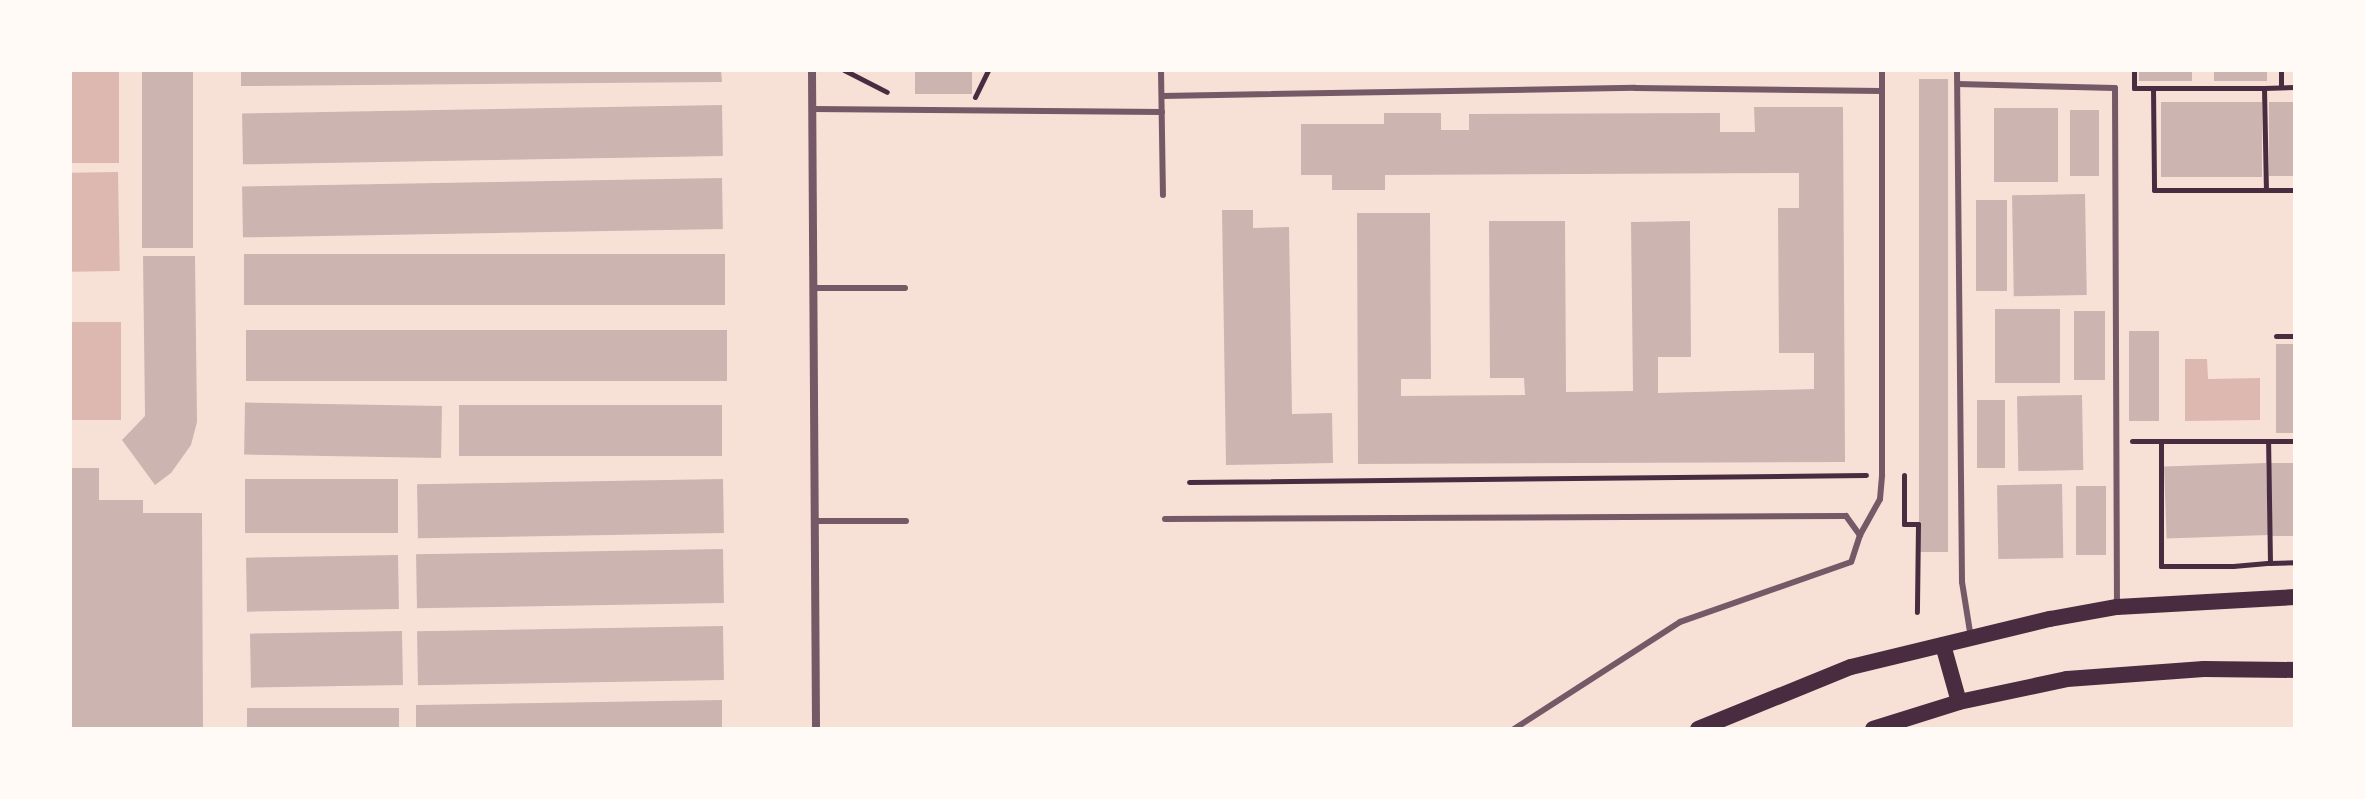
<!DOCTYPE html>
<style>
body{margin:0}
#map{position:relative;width:2365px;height:799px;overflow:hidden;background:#f7e1d7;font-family:Ubuntu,sans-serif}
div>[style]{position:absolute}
.water>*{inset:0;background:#dcb8b0;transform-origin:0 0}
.building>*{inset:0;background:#ccb4b1;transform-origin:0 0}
.path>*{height:5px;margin:-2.5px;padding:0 2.5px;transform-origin:2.5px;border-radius:2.5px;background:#4a2c40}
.service>*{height:6px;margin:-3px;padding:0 3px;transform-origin:3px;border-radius:3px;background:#755966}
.minor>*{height:8px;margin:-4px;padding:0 4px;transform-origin:4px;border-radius:4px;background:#755966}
.secondary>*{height:16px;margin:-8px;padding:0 8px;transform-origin:8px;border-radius:8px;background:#4a2c40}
span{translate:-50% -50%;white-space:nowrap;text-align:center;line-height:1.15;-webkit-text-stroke:8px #fffaf5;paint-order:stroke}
.frame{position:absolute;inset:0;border:72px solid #fffaf5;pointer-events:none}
</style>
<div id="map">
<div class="water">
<i style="left:70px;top:70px;width:49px;height:93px"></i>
<i style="left:118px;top:172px;width:99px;height:48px;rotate:89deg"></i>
<i style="left:70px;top:322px;width:51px;height:98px"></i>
<i style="clip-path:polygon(2185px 359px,2207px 359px,2208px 379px,2260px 378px,2260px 420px,2185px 421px)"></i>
</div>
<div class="building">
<i style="left:142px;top:70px;width:51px;height:178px"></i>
<i style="clip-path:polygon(241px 70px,721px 70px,722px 82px,241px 86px)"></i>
<i style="left:915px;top:70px;width:57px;height:24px"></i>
<i style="left:2139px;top:70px;width:53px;height:11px"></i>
<i style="left:2214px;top:70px;width:53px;height:11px"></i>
<i style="left:1919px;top:79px;width:29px;height:473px"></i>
<i style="left:2161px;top:102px;width:101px;height:75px"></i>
<i style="left:2269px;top:102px;width:26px;height:74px"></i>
<i style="left:722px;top:105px;width:51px;height:480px;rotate:89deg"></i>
<i style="clip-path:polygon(1754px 107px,1843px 107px,1845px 462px,1358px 464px,1357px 213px,1430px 213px,1431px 379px,1401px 379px,1401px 396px,1525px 395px,1524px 378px,1490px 378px,1489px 221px,1565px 221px,1566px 392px,1633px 391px,1631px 222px,1690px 221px,1691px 357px,1658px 357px,1658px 393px,1814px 389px,1814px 353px,1779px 353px,1778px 208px,1799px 208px,1799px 173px,1385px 175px,1385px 190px,1332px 190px,1332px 175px,1301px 175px,1301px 124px,1384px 124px,1384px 113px,1441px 113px,1441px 130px,1469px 130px,1469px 114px,1720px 113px,1720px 132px,1755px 132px)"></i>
<i style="left:1994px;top:108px;width:64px;height:74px"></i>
<i style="left:2070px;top:110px;width:29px;height:66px"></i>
<i style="left:722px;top:178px;width:51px;height:480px;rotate:89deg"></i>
<i style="left:2085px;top:194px;width:101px;height:73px;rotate:89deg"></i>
<i style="left:1976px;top:200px;width:31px;height:91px"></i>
<i style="clip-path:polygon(1222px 210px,1253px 210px,1253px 228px,1289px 227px,1292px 414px,1332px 413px,1333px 463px,1226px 465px)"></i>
<i style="left:725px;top:254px;width:51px;height:481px;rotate:90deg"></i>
<i style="clip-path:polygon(143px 256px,195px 256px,197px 422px,191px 445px,171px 473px,155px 485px,122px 440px,145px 416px)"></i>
<i style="left:1995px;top:309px;width:65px;height:74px"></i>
<i style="left:2074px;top:311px;width:31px;height:69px"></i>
<i style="left:727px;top:330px;width:51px;height:481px;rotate:90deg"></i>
<i style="left:2129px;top:331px;width:30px;height:90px"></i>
<i style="left:2276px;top:344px;width:19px;height:89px"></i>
<i style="left:2082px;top:395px;width:75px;height:65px;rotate:89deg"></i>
<i style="left:1977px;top:400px;width:28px;height:68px"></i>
<i style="left:722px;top:405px;width:51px;height:263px;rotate:90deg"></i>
<i style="left:442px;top:406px;width:52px;height:197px;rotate:91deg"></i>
<i style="left:2266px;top:463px;width:72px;height:102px;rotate:88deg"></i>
<i style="left:2295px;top:463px;width:73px;height:25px;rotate:90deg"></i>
<i style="clip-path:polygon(70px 468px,99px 468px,99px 500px,143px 500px,143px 513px,202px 513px,203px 729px,70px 729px)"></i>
<i style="left:398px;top:479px;width:54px;height:153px;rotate:90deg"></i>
<i style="left:723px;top:479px;width:54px;height:306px;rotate:89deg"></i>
<i style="left:2062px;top:484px;width:74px;height:65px;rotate:89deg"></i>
<i style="left:2076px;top:486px;width:30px;height:69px"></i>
<i style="left:723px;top:549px;width:54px;height:307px;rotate:89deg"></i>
<i style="left:398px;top:555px;width:54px;height:152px;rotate:89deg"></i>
<i style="left:723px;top:626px;width:54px;height:306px;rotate:89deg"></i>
<i style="left:402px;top:631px;width:54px;height:152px;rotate:89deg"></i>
<i style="clip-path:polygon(722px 700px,722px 729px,416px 729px,416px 705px)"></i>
<i style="left:399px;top:708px;width:21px;height:152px;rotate:90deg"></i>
</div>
<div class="path">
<i style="left:844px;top:70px;width:48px;rotate:27.1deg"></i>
<i style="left:2134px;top:70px;width:18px;rotate:90deg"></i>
<i style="left:2134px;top:88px;width:130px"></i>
<i style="left:2281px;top:70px;width:17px;rotate:90deg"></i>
<i style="left:2295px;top:87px;width:31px;rotate:178deg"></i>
<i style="left:2264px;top:88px;width:102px;rotate:88.9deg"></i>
<i style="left:2266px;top:190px;width:29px"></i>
<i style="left:2153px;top:88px;width:102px;rotate:89.4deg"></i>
<i style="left:2154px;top:190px;width:112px"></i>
<i style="left:975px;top:97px;width:30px;rotate:-64deg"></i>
<i style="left:2276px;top:336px;width:19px"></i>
<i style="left:2132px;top:441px;width:163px"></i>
<i style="left:2161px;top:441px;width:125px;rotate:90deg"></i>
<i style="left:2161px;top:566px;width:72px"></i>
<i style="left:2233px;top:566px;width:37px;rotate:-5deg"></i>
<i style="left:2270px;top:563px;width:122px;rotate:-90.9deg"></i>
<i style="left:1904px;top:475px;width:49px;rotate:90deg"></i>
<i style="left:1904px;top:524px;width:14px"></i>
<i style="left:1918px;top:524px;width:88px;rotate:90.7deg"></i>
<i style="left:1189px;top:482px;width:677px;rotate:-0.59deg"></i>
<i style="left:2270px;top:563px;width:25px;rotate:-2deg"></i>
</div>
<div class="service">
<i style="left:1161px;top:70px;width:125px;rotate:89.1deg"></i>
<i style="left:1957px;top:70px;width:512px;rotate:89.44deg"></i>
<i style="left:1962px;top:582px;width:57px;rotate:80.9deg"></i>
<i style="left:1958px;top:84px;width:157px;rotate:1.5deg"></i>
<i style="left:2115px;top:88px;width:516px;rotate:89.78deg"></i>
<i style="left:1162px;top:96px;width:473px;rotate:-1deg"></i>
<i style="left:1635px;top:88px;width:247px;rotate:0.7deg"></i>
<i style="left:812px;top:109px;width:350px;rotate:0.5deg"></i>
<i style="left:813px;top:288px;width:92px"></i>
<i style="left:1165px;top:519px;width:681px;rotate:-0.25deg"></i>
<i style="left:1846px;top:516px;width:24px;rotate:54deg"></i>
<i style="left:1860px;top:535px;width:28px;rotate:108deg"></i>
<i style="left:1851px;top:562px;width:181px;rotate:160.7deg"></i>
<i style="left:1680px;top:622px;width:197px;rotate:147.2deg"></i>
<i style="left:814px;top:521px;width:92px"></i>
<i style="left:1860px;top:535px;width:41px;rotate:-60.9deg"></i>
<i style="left:1880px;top:499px;width:24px;rotate:-85deg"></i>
<i style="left:1882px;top:475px;width:405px;rotate:-90deg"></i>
</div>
<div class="minor">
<i style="left:812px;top:70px;width:659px;rotate:89.65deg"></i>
</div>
<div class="secondary">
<i style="left:1943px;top:645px;width:59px;rotate:74.3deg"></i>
<i style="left:1698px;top:729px;width:165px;rotate:-22.1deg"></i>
<i style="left:1851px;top:667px;width:205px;rotate:-13.6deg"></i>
<i style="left:2050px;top:619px;width:68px;rotate:-10.2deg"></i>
<i style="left:2117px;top:607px;width:178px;rotate:-3.2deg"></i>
<i style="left:1873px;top:729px;width:90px;rotate:-17.4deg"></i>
<i style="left:1959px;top:702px;width:110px;rotate:-12deg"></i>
<i style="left:2067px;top:679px;width:137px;rotate:-4.2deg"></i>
<i style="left:2204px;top:669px;width:91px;rotate:0.6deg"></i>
</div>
<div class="frame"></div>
</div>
